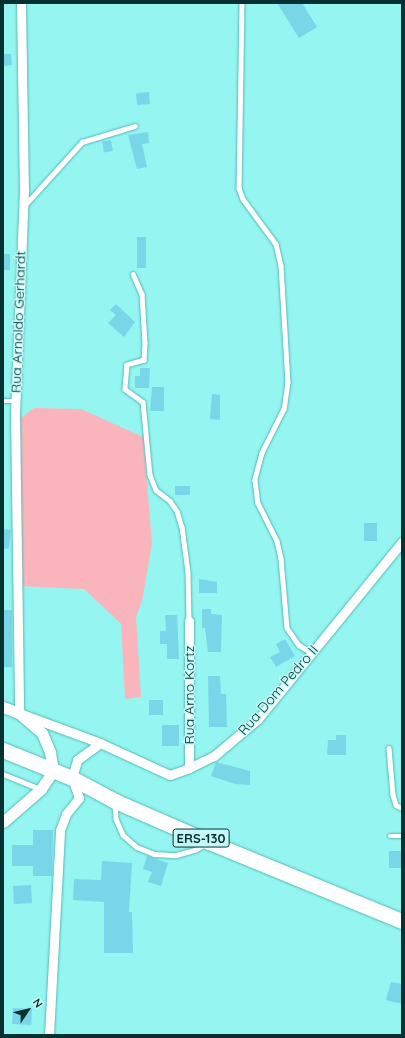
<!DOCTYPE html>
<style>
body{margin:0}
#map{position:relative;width:405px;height:1038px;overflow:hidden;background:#94f5f1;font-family:Quicksand,sans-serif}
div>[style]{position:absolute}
.green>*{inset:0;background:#fab5bc}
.building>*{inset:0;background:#78d6e8;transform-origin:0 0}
.roads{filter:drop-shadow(0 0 1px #55b8b4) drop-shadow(0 0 1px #55b8b4)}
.service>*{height:4.5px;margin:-2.25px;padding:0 2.25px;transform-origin:2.25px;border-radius:2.25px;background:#fff}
.minor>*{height:9px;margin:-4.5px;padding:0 4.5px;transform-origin:4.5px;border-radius:4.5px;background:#fff}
.tertiary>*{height:11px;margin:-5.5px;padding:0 5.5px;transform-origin:5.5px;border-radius:5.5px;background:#fff}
.primary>*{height:15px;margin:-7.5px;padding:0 7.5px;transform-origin:7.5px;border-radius:7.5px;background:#fff}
span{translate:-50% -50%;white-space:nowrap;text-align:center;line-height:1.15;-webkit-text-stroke:3px #c4fbf8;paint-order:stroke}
.shield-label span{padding:1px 3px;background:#c4fbf8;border:1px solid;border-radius:3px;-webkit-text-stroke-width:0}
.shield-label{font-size:13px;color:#053231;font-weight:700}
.street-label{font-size:14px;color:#053231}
.frame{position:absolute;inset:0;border:4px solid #053231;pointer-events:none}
.north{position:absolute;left:8px;top:990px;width:40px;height:40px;-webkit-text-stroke:3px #c4fbf8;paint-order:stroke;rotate:55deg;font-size:11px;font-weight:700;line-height:16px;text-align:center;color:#053231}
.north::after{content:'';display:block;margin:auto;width:14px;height:18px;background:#053231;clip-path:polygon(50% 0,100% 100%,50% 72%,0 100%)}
</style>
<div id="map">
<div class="green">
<i style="clip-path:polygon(34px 408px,81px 409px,143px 437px,152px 543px,142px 601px,136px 617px,141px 697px,125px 699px,121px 624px,84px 589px,19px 586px,18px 420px)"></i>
</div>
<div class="building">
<i style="clip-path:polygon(277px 3px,302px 3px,317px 27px,299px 38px)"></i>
<i style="clip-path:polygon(3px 54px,11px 54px,12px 65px,3px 66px)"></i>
<i style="left:149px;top:92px;width:12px;height:13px;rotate:85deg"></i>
<i style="clip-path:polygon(148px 132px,149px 143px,142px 144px,147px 167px,137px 169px,128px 135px)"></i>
<i style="left:111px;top:140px;width:11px;height:9px;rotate:80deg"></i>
<i style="left:137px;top:237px;width:9px;height:31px"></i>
<i style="left:3px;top:254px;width:7px;height:16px"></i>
<i style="clip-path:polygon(116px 304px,135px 322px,124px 337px,108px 323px,116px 315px,110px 310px)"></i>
<i style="clip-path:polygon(140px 368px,150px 368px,149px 388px,135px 388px,135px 376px,140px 376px)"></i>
<i style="clip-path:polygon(152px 387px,164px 387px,164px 411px,150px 411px)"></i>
<i style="clip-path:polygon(212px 394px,220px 395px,220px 420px,210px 419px)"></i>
<i style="left:190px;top:486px;width:9px;height:15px;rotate:90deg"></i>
<i style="left:364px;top:523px;width:13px;height:18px"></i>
<i style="left:3px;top:529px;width:8px;height:19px;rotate:7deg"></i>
<i style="clip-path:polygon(199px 579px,217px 582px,217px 593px,199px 593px)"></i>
<i style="clip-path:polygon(202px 609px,211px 609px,211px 614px,222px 615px,221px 652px,208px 652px,205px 628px,202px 628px)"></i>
<i style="left:3px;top:610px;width:9px;height:57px"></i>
<i style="clip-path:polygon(165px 615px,177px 615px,179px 659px,167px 659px,167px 644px,160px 644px,160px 631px,166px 631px)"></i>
<i style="clip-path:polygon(285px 639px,295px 656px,276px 667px,270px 657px,280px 652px,276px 644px)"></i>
<i style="clip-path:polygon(208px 676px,220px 676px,221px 694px,226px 694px,227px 727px,209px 727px)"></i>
<i style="left:149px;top:700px;width:14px;height:15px"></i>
<i style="left:162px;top:725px;width:17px;height:21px"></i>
<i style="clip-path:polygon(336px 735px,346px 735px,346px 755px,327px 755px,328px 740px,336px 740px)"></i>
<i style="clip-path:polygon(216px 762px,250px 771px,250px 785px,235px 784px,211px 776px)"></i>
<i style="clip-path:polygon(33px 830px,53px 830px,52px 876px,33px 876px,33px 866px,12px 866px,12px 845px,33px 845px)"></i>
<i style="left:389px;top:851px;width:13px;height:17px"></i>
<i style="clip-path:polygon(147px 856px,168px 863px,161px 886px,148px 882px,152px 872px,143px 869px)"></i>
<i style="clip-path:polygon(102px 861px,132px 863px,129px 912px,132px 912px,133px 953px,104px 953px,104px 902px,73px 900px,74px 879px,101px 880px)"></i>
<i style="left:31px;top:885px;width:18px;height:18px;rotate:87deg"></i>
<i style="clip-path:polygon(391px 982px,402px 984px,402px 1004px,386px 1000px)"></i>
<i style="left:13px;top:1008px;width:19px;height:16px;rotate:3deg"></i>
</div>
<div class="roads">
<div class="service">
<i style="left:242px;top:3px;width:185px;rotate:90.9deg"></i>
<i style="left:239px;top:188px;width:12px;rotate:70deg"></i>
<i style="left:243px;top:199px;width:56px;rotate:53.7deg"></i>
<i style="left:276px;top:244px;width:22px;rotate:77deg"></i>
<i style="left:281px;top:265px;width:117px;rotate:86.6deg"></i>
<i style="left:288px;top:382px;width:27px;rotate:98deg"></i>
<i style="left:284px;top:409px;width:49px;rotate:116.6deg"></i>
<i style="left:262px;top:453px;width:28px;rotate:105deg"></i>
<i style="left:255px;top:480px;width:23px;rotate:83deg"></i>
<i style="left:258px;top:503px;width:42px;rotate:63.4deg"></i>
<i style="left:277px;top:541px;width:18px;rotate:77deg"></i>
<i style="left:281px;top:559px;width:69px;rotate:85deg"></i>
<i style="left:287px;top:628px;width:21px;rotate:55deg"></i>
<i style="left:299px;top:645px;width:15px;rotate:32deg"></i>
<i style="left:25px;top:205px;width:85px;rotate:-47.9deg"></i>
<i style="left:82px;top:142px;width:55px;rotate:-16.8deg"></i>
<i style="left:133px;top:274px;width:22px;rotate:66deg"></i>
<i style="left:142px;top:294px;width:49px;rotate:86.5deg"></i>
<i style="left:145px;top:343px;width:17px;rotate:93deg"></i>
<i style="left:144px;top:360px;width:18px;rotate:164deg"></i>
<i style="left:127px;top:365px;width:24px;rotate:95deg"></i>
<i style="left:125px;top:389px;width:22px;rotate:36deg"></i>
<i style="left:143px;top:402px;width:73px;rotate:84.5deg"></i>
<i style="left:150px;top:475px;width:16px;rotate:68deg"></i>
<i style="left:156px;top:490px;width:18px;rotate:38deg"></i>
<i style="left:170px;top:501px;width:12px;rotate:55deg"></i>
<i style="left:177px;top:511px;width:17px;rotate:73deg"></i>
<i style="left:182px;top:527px;width:45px;rotate:82.4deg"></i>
<i style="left:188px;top:572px;width:49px;rotate:88.8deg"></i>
<i style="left:3px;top:401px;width:12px"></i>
<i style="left:389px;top:748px;width:47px;rotate:85.1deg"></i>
<i style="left:393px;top:795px;width:10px;rotate:73deg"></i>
<i style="left:396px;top:805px;width:7px;rotate:27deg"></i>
<i style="left:3px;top:774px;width:40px;rotate:22deg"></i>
<i style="left:115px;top:804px;width:15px;rotate:86deg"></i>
<i style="left:116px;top:819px;width:17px;rotate:66deg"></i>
<i style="left:123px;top:835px;width:18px;rotate:41deg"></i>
<i style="left:137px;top:847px;width:18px;rotate:22deg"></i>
<i style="left:154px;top:854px;width:22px;rotate:3deg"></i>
<i style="left:176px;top:855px;width:20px;rotate:-15deg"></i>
<i style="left:195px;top:850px;width:12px;rotate:-31deg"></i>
<i style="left:390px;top:836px;width:12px"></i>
</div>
<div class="minor">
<i style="left:21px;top:3px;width:187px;rotate:89.1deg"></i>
<i style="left:24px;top:190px;width:223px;rotate:92.3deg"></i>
<i style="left:15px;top:413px;width:300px;rotate:89.2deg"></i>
<i style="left:19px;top:713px;width:86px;rotate:20.3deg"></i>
<i style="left:100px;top:743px;width:77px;rotate:24.6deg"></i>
<i style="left:170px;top:775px;width:20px;rotate:-20deg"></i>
<i style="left:189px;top:768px;width:28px;rotate:-26deg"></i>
<i style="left:214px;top:756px;width:57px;rotate:-40.1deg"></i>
<i style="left:258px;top:719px;width:228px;rotate:-50.9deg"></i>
<i style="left:189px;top:768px;width:147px;rotate:-90deg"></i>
<i style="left:49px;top:1035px;width:205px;rotate:-86.9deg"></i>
<i style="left:60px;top:830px;width:17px;rotate:-69deg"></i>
<i style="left:66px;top:814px;width:21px;rotate:-51deg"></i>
<i style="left:79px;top:798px;width:21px;rotate:-109deg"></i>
<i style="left:72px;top:778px;width:19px;rotate:-74deg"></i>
<i style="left:77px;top:760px;width:29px;rotate:-36deg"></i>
</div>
<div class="tertiary">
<i style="left:3px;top:707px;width:17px;rotate:21deg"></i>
<i style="left:19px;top:713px;width:30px;rotate:41deg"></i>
<i style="left:42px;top:733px;width:21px;rotate:67deg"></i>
<i style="left:50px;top:752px;width:19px;rotate:81deg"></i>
<i style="left:53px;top:771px;width:22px;rotate:124deg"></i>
<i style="left:41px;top:789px;width:50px;rotate:139deg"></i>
</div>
<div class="primary">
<i style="left:3px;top:750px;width:74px;rotate:22.1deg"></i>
<i style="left:72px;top:778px;width:49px;rotate:28.1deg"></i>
<i style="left:115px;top:801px;width:103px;rotate:23.6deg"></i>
<i style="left:209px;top:842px;width:209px;rotate:22.3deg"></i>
</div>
</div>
<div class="shield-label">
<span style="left:201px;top:838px">ERS-130</span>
</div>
<div class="street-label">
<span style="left:18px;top:322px;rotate:-88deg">Rua Arnoldo Gerhardt</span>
<span style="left:278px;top:690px;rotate:-49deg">Rua Dom Pedro II</span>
<span style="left:189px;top:695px;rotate:-90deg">Rua Arno Kortz</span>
</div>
<div class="frame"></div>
<div class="north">N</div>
</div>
